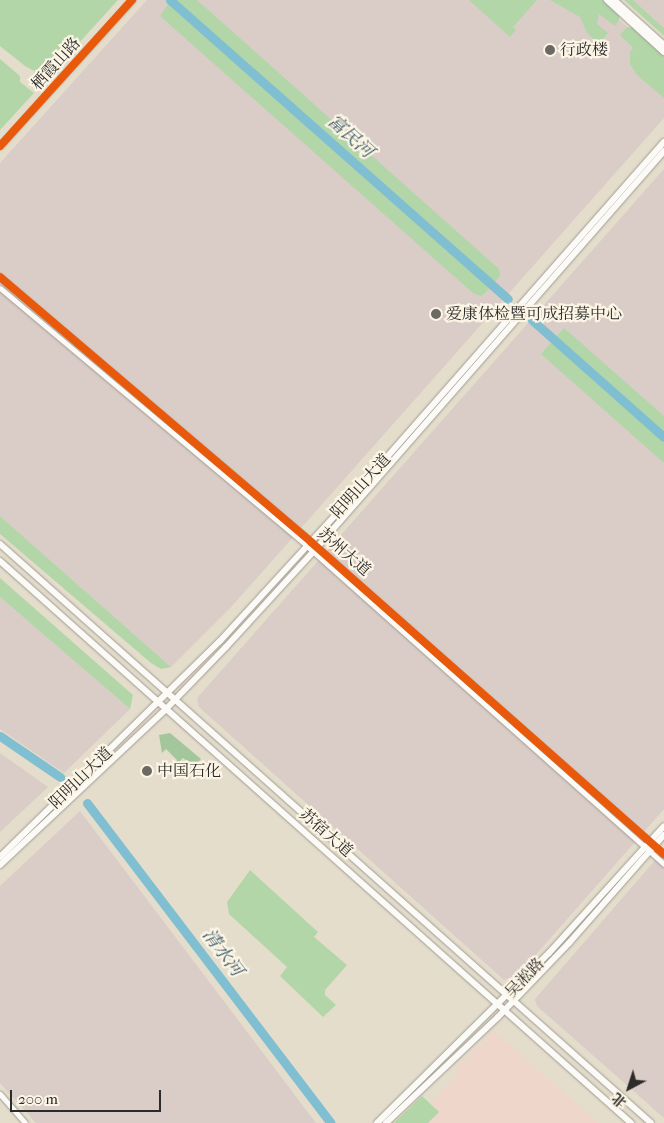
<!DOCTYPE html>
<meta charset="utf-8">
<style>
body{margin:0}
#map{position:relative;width:664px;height:1123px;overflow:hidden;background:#e4ddcc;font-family:"IM FELL French Canon","Noto Serif SC",serif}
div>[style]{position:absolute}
.built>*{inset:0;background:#eed6cb}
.industrial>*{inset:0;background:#daccc6}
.green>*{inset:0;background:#b2d6a8}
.forest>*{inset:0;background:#a4c69d}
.river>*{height:9px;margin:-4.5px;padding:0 4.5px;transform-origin:4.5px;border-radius:4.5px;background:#80bed1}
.roads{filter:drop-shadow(0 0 1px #a19d93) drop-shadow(0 0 1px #a19d93)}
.minor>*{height:5px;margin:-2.5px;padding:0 2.5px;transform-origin:2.5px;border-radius:2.5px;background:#fbfaf7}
.major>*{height:6px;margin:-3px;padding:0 3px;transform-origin:3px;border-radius:3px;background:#fbfaf7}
.cycleway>*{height:8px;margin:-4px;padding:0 4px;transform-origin:4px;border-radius:4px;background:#e8590c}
.dots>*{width:14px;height:14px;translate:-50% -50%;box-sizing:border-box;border:2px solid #fcf5e5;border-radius:50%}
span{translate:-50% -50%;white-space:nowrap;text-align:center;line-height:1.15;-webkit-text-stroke:4.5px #fcf5e5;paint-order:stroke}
.poi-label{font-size:16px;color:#2b2b2b}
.left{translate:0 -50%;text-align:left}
.street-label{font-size:16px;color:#2b2b2b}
.water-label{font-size:18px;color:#3a5a66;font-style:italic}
.north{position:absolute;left:604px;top:1063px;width:50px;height:50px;-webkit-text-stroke:4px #fcf5e5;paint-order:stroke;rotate:220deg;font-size:14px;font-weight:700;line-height:20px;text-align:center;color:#2b2b2b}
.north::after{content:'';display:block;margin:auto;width:18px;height:22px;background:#2b2b2b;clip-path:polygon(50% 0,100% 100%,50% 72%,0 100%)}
.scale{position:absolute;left:10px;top:1090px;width:151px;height:22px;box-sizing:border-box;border:2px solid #2b2b2b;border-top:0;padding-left:6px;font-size:15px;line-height:18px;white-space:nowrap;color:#2b2b2b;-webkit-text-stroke:4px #fcf5e5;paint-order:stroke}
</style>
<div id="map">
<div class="built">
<i style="clip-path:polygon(494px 1031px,598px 1123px,428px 1123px,439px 1112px,430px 1104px,458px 1073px,455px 1068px)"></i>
</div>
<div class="industrial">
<i style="clip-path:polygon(147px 0,597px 0,664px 60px,664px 118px,232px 606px,171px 667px,0 516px,0 163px)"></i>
<i style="clip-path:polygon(633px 0,664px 0,664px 28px)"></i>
<i style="clip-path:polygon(664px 169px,664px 809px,518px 975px,504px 980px,199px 707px,197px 698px)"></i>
<i style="clip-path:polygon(0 597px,130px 709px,64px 773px,0 729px)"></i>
<i style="clip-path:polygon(0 753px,48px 787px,0 832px)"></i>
<i style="clip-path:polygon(80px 811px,316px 1123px,36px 1123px,0 1083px,0 886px)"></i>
<i style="clip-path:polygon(664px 850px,664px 1118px,537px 1006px,535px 999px)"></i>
</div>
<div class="green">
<i style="clip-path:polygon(0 0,118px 0,47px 78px,25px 66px,0 46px)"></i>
<i style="clip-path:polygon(171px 0,197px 0,499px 269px,500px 276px,486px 292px,481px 296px,473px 293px,160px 16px)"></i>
<i style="clip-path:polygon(469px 0,537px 0,513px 27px,516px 30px,510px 37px)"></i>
<i style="clip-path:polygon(550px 0,603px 0,619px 14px,619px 20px,615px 26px,599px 14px,597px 24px,608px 33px,599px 44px,587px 33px,580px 17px)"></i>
<i style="clip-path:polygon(624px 0,633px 0,664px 28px,664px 36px)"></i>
<i style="clip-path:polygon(627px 27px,634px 28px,664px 56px,664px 98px,636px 74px,630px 64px,630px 52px,633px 48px,620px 35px)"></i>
<i style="clip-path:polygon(0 59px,20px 76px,20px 82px,34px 93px,0 130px)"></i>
<i style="clip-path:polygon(564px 328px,664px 416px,664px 463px,541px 354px)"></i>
<i style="clip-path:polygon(0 516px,171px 667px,161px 669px,151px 663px,0 534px)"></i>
<i style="clip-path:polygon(0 578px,133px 695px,130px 709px,0 597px)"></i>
<i style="clip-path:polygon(250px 870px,318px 932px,314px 937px,347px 965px,325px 990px,325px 995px,336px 1005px,323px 1017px,280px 976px,287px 967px,229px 914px,227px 902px)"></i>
<i style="clip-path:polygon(422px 1096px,439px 1112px,428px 1123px,394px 1123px)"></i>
</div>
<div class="forest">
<i style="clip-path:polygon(170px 733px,201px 759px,194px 767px,183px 758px,174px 767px,177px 760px,166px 749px,162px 753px,159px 735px)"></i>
</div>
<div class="river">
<i style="left:170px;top:0;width:451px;rotate:41.5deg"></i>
<i style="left:532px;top:320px;width:176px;rotate:41.6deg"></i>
<i style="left:0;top:736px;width:73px;rotate:34.3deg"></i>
<i style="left:87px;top:803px;width:402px;rotate:52.7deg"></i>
</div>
<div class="roads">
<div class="minor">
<i style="left:0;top:146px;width:197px;rotate:-47.9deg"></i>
<i style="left:0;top:277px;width:409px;rotate:40.4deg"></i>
<i style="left:311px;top:542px;width:471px;rotate:41.5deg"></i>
<i style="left:0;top:288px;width:401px;rotate:40deg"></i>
<i style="left:307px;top:546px;width:478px;rotate:41.7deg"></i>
<i style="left:0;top:1094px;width:38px;rotate:49deg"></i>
</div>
<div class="major">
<i style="left:607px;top:0;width:77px;rotate:42.4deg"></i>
<i style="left:614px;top:0;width:67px;rotate:42deg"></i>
<i style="left:0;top:544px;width:871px;rotate:41.65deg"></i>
<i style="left:0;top:561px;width:845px;rotate:41.69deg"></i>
<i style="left:0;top:857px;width:308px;rotate:-44.5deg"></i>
<i style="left:220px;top:641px;width:194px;rotate:-47.5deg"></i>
<i style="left:351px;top:498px;width:474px;rotate:-48.7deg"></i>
<i style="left:0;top:865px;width:229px;rotate:-43.2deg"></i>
<i style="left:167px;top:708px;width:85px;rotate:-46deg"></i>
<i style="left:226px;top:647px;width:129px;rotate:-47.5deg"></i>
<i style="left:313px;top:552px;width:533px;rotate:-48.8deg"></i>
<i style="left:377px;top:1123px;width:242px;rotate:-44.7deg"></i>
<i style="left:549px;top:953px;width:171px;rotate:-47.8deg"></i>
<i style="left:386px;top:1123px;width:154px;rotate:-43.4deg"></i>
<i style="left:498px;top:1017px;width:103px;rotate:-46.2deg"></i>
<i style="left:569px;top:943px;width:144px;rotate:-48.7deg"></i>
</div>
</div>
<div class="cycleway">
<i style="left:0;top:146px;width:197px;rotate:-47.9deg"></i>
<i style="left:0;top:277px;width:409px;rotate:40.4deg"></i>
<i style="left:311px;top:542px;width:471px;rotate:41.5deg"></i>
</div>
<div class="dots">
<i style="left:550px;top:50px;background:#6c6963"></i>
<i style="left:436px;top:314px;background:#6c6963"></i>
<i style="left:147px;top:771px;background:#6c6963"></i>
</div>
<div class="poi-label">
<span class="left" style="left:560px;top:50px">行政楼</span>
<span class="left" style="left:446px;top:314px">爱康体检暨可成招募中心</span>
<span class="left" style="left:157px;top:771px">中国石化</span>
</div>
<div class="street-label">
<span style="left:56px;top:64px;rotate:-48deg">栖霞山路</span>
<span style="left:361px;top:486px;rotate:-48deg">阳明山大道</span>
<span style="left:344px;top:552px;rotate:41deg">苏州大道</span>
<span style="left:81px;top:778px;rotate:-44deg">阳明山大道</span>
<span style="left:326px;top:833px;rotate:41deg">苏宿大道</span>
<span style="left:525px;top:978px;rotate:-46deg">吴淞路</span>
</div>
<div class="water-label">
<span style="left:350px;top:137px;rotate:42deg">富民河</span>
<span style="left:222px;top:953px;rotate:53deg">清水河</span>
</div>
<div class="north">北</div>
<div class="scale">200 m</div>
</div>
